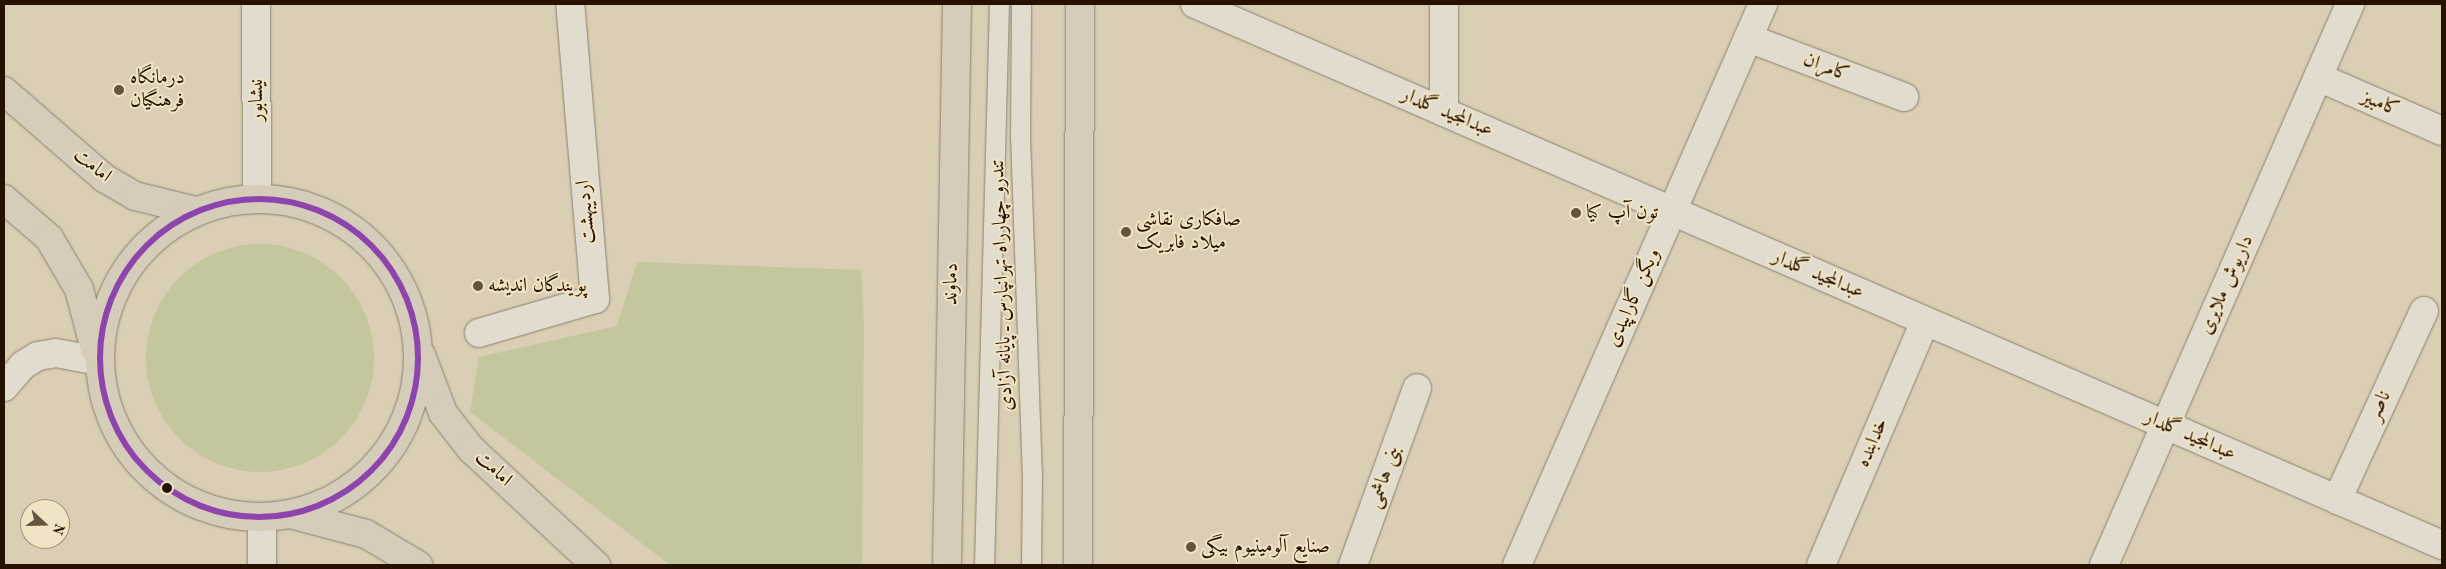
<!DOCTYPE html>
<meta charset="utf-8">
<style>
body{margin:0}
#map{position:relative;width:2446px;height:569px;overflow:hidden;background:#dacfb4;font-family:"Old Standard TT",Amiri,serif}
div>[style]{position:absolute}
.green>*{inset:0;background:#c4c69d}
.round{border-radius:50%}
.roads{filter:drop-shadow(0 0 1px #8a8170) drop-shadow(0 0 1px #8a8170)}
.lane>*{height:19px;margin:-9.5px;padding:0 9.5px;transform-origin:9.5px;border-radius:9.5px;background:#e1dcce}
.street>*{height:28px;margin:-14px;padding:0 14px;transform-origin:14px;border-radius:14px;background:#e1dcce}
.primary>*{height:28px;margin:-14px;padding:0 14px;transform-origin:14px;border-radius:14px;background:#d5ccba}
.primary>.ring{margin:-14px;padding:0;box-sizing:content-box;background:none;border:28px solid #d5ccba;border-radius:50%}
.bus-1>*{height:6px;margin:-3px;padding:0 3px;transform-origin:3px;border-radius:3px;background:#8e44ad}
.bus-1>.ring{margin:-3px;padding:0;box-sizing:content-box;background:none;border:6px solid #8e44ad;border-radius:50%}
.dots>*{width:14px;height:14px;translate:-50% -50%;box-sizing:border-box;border:2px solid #f1e4c4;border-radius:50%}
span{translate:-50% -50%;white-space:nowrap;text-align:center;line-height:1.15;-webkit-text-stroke:4px #f1e4c4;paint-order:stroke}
.street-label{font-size:20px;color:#261100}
.poi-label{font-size:20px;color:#261100}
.left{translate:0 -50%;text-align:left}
.frame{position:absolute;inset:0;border:5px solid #261100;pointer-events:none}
.north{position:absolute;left:20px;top:499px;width:50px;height:50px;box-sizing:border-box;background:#f1e4c4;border:1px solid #a09076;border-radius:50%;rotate:111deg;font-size:14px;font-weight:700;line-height:20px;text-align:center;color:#261100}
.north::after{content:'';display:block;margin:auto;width:18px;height:22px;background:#65543f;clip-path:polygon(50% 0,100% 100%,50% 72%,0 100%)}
</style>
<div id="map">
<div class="green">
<i class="round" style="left:146px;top:244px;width:228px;height:228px"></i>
<i style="clip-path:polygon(637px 262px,861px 270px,864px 323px,862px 565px,670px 565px,470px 412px,479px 357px,617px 326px)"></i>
</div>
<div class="roads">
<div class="lane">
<i style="left:1021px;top:4px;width:131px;rotate:90.4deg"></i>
<i style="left:1020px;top:135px;width:337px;rotate:88deg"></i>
<i style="left:1032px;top:472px;width:93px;rotate:90.6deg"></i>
<i style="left:984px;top:565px;width:561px;rotate:-88.47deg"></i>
</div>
<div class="street">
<i style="left:256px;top:4px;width:193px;rotate:89.7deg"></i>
<i style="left:1195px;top:4px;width:1359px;rotate:23.45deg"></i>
<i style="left:1444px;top:4px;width:108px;rotate:90deg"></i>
<i style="left:1748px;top:38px;width:167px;rotate:20.7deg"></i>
<i style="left:2318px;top:77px;width:135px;rotate:23.5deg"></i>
<i style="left:479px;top:333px;width:121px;rotate:-16.3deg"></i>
<i style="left:595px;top:299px;width:296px;rotate:-94.8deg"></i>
<i style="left:4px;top:387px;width:29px;rotate:-49deg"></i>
<i style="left:23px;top:365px;width:17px;rotate:-31deg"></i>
<i style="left:38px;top:356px;width:18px;rotate:-9deg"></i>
<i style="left:56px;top:353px;width:44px;rotate:10.5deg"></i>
<i style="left:2337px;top:500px;width:208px;rotate:-65.3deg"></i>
<i style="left:262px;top:565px;width:46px;rotate:-90deg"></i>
<i style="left:1353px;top:565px;width:188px;rotate:-70.1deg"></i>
<i style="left:1517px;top:565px;width:613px;rotate:-66.32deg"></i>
<i style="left:1821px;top:565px;width:265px;rotate:-66.9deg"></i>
<i style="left:2104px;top:565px;width:613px;rotate:-66.32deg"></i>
</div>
<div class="primary">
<i style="left:4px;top:91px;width:133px;rotate:41deg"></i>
<i style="left:104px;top:178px;width:36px;rotate:30deg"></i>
<i style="left:135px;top:196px;width:63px;rotate:13.8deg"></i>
<i class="ring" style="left:100px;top:199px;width:290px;height:290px"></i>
<i style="left:4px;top:199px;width:60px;rotate:40.9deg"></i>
<i style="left:49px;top:238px;width:59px;rotate:59.5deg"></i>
<i style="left:79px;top:289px;width:62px;rotate:75.1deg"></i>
<i style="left:421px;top:355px;width:62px;rotate:69.2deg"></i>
<i style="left:443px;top:413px;width:46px;rotate:52.1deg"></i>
<i style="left:471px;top:449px;width:171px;rotate:42.9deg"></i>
<i style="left:294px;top:515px;width:74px;rotate:14.8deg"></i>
<i style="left:366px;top:534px;width:61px;rotate:30.8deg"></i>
<i style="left:947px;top:565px;width:561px;rotate:-88.98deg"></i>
<i style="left:1078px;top:565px;width:561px;rotate:-89.8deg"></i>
</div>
</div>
<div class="bus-1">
<i class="ring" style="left:100px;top:199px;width:312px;height:312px"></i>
</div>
<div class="dots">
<i style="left:119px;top:90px;background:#65543f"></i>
<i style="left:1576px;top:213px;background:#65543f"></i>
<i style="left:1126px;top:232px;background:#65543f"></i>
<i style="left:478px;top:286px;background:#65543f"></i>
<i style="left:167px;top:488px;background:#261100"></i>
<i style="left:1191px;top:547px;background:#65543f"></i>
</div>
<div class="street-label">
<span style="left:1826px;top:68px;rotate:21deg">کامران</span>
<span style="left:257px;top:100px;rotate:-90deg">نیشابور</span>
<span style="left:2380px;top:104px;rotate:23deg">کامبیز</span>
<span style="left:1447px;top:113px;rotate:23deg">عبدالمجید گلدار</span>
<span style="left:92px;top:166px;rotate:39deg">امامت</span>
<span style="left:587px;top:212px;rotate:-95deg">اردیبهشت</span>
<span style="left:1818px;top:275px;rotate:23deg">عبدالمجید گلدار</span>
<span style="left:952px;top:284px;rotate:-89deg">دماوند</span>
<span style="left:1003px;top:285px;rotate:-92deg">تندرو چهارراه تهرانپارس ـ پایانه آزادی</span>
<span style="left:2227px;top:285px;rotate:-66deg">داریوش ملایری</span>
<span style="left:1634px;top:298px;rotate:-66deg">ویگن گاراپیدی</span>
<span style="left:2380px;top:406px;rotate:-65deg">ناصر</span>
<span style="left:2190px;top:436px;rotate:24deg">عبدالمجید گلدار</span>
<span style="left:1873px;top:443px;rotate:-67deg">خدابنده</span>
<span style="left:493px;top:469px;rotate:43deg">امامت</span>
<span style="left:1385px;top:477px;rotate:-70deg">بنی هاشمی</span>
</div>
<div class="poi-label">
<span class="left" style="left:130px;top:90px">درمانگاه<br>فرهنگیان</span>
<span class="left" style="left:1586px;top:213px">تون آپ کیا</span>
<span class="left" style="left:1136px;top:232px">صافکاری نقاشی<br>میلاد فابریک</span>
<span class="left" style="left:488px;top:286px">پویندگان اندیشه</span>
<span class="left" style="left:1201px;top:547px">صنایع آلومینیوم بیگی</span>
</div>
<div class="frame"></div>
<div class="north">N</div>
</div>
